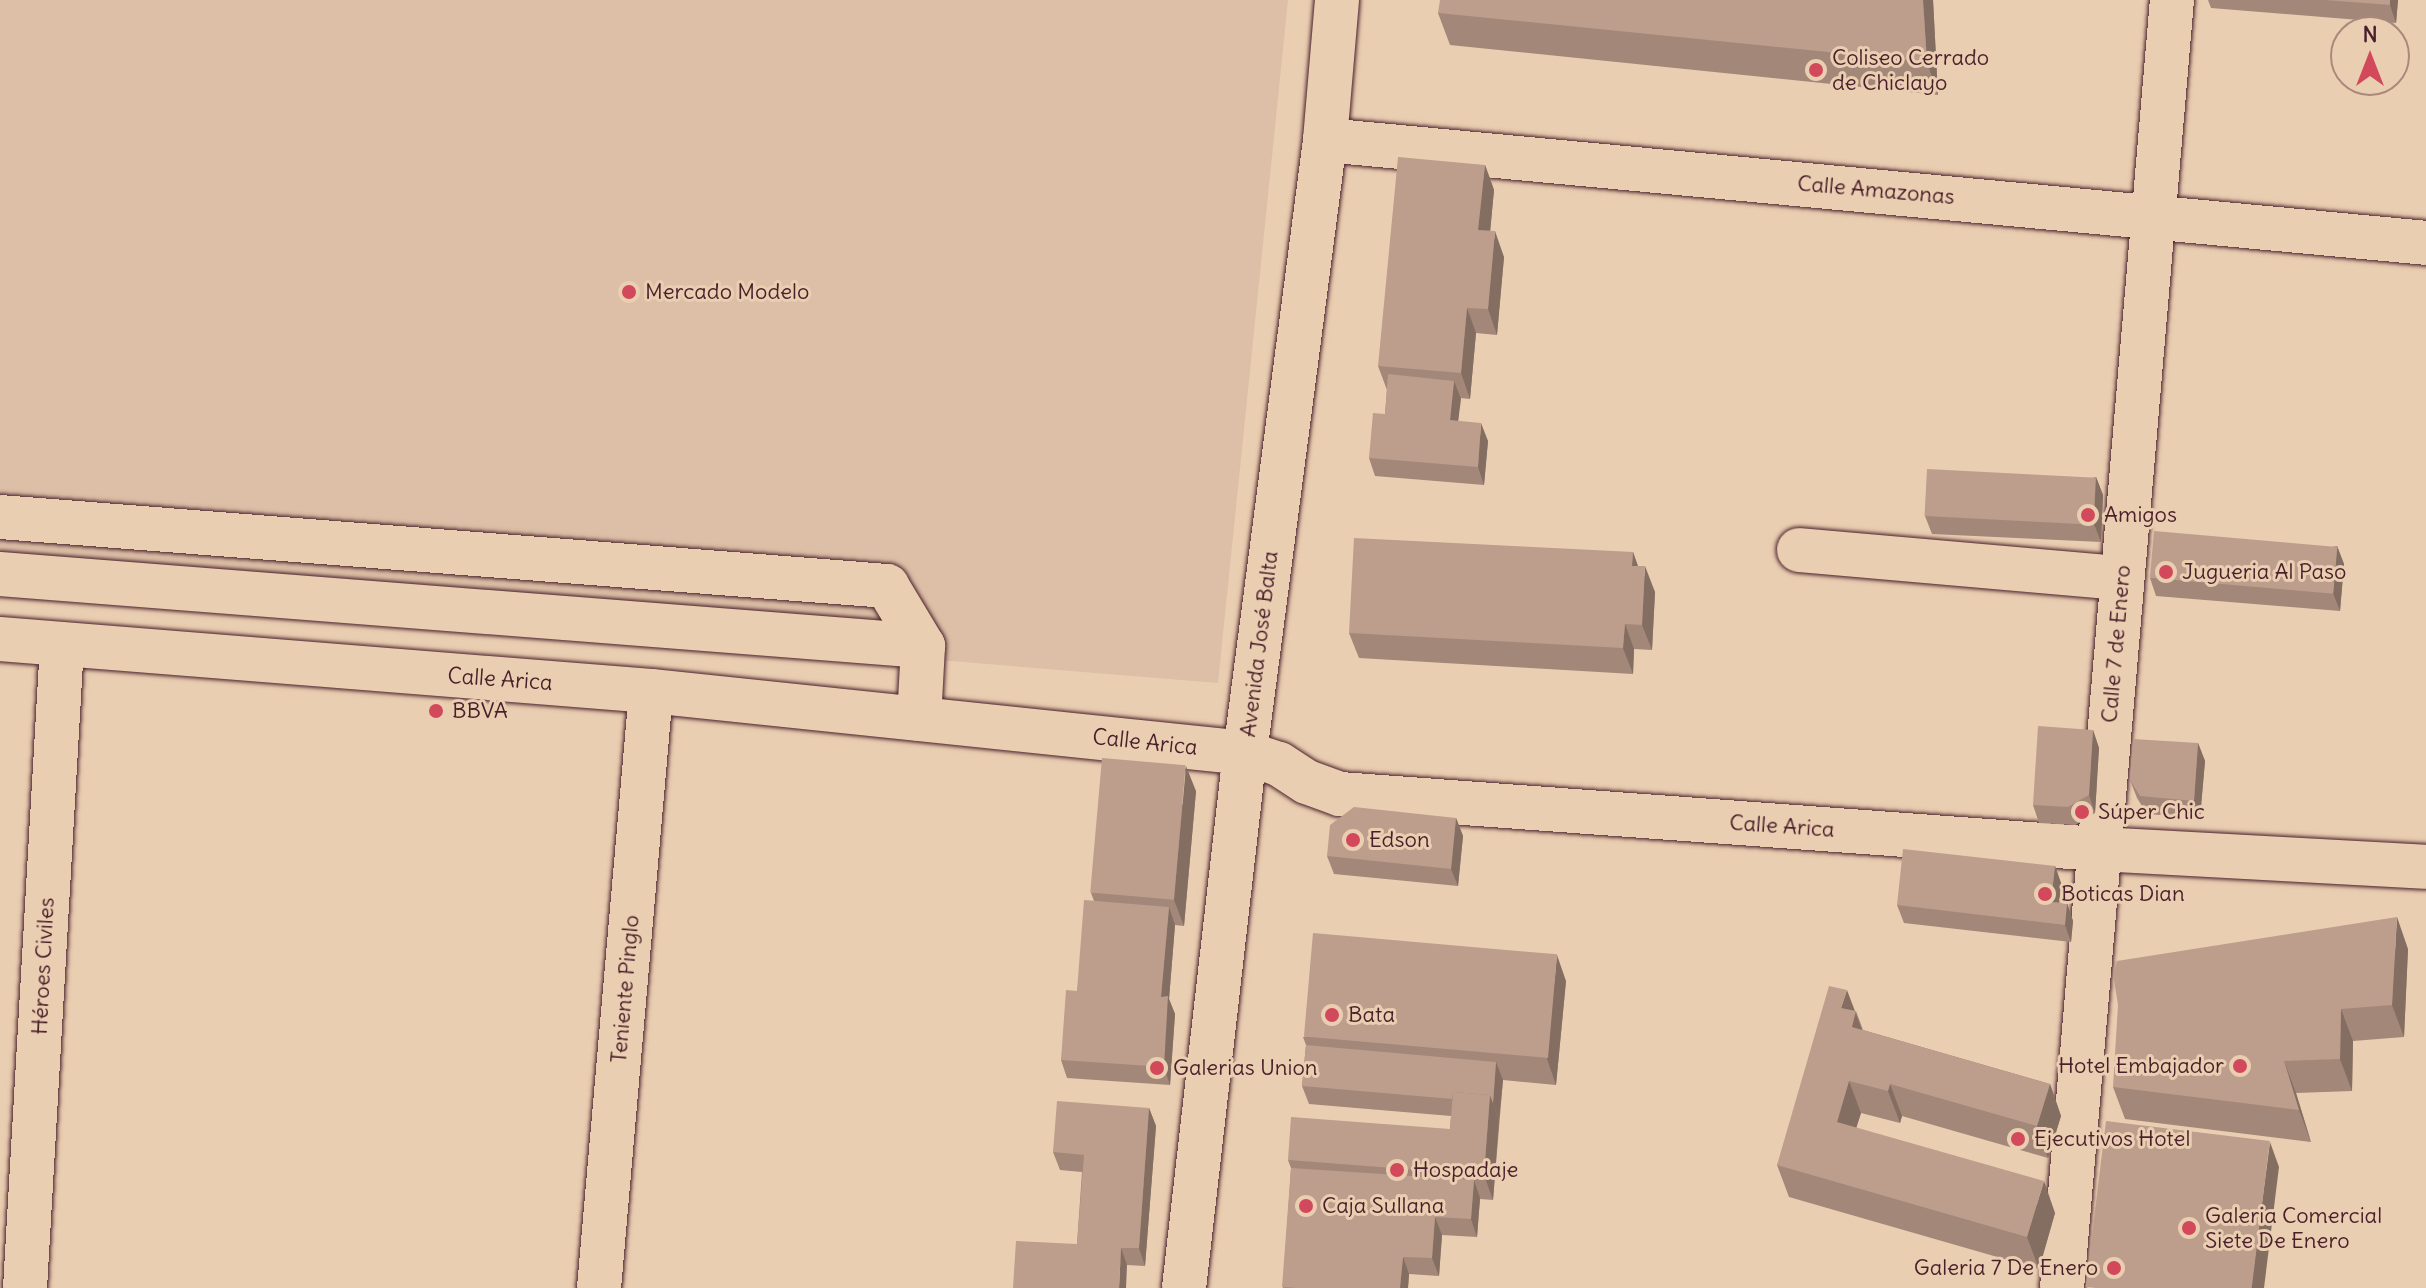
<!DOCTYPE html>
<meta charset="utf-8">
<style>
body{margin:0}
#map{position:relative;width:2426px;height:1288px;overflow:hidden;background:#eaceb1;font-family:Delius,sans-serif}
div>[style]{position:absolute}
.built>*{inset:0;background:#dcbfa6}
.roads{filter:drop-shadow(0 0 2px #4a1f2b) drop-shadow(0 0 2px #4a1f2b)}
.minor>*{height:44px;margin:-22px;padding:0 22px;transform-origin:22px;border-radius:22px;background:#eaceb1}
.major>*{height:44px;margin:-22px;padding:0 22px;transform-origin:22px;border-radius:22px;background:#eaceb1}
.wall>*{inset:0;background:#a38778}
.shaded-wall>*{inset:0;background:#846e62}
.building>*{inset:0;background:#bd9d8c;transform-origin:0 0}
.dots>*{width:22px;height:22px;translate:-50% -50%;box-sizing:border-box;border:4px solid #eaceb1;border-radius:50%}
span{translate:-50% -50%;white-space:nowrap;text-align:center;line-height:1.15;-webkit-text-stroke:6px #eaceb1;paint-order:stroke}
.poi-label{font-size:22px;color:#4a1f2b}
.left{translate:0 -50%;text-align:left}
.right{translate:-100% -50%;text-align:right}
.street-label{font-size:22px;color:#4a1f2b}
.north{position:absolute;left:2330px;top:16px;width:80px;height:80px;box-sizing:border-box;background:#eaceb1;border:2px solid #aa887b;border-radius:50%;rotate:0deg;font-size:22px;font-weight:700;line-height:32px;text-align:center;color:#4a1f2b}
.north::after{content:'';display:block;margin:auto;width:28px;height:36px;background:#d1495b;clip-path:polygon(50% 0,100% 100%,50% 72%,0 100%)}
</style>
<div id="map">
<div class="built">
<i style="clip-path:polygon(0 0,1288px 0,1218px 683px,0 583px)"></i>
</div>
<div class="roads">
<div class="minor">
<i style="left:1325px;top:140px;width:1106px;rotate:5.34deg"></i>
<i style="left:0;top:517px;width:890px;rotate:4.45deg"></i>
<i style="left:887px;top:586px;width:70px;rotate:59deg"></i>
<i style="left:923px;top:646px;width:73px;rotate:93.1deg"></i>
<i style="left:1799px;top:550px;width:324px;rotate:5deg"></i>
<i style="left:0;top:574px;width:926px;rotate:4.46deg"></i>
<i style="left:0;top:639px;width:653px;rotate:4.57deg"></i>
<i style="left:651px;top:691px;width:597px;rotate:5.96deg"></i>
<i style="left:1245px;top:753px;width:36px;rotate:18deg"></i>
<i style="left:1279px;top:764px;width:33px;rotate:33deg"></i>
<i style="left:1307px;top:782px;width:35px;rotate:20deg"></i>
<i style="left:1340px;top:794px;width:760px;rotate:4.15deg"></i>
<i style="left:2098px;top:849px;width:328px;rotate:3.1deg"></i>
<i style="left:25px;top:1288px;width:644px;rotate:-86.71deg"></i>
<i style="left:599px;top:1288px;width:599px;rotate:-85.02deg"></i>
<i style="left:2062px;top:1288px;width:1293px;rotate:-85.12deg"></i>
</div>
<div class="major">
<i style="left:1184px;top:1288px;width:538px;rotate:-83.5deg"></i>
<i style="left:1245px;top:753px;width:618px;rotate:-82.56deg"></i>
<i style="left:1325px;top:140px;width:141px;rotate:-85.1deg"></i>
</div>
</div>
<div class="wall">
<i style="clip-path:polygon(1933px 0,1938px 95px,1450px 45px,1438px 13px)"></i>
<i style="clip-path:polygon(2208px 0,2398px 0,2396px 23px,2211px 8px)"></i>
<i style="clip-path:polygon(1485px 165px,1494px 190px,1490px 231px,1504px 257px,1497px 335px,1476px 333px,1470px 399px,1460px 398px,1458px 421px,1488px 441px,1484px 485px,1375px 476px,1369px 458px,1385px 414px,1387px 390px,1378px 366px)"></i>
<i style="clip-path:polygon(2096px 477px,2103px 495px,2101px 542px,1932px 534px,1925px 516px)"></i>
<i style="clip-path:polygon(2337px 546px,2344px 564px,2340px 611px,2156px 596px,2150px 578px)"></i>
<i style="clip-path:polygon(1633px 552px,1638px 566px,1655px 592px,1652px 650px,1634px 649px,1633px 674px,1359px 658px,1349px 633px)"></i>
<i style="clip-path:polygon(2093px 730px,2099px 748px,2095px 813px,2075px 825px,2039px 823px,2033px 805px)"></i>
<i style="clip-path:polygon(2198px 743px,2205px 761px,2200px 818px,2147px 814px,2137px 798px,2130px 780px)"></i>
<i style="clip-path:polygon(1196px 791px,1184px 926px,1175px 925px,1169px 999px,1175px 1014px,1170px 1085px,1067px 1078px,1061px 1060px,1077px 991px,1094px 901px,1091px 893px)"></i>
<i style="clip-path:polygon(1456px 818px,1463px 836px,1458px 886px,1334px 874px,1327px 856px)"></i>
<i style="clip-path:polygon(2055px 866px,2061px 883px,2059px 903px,2067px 903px,2073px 921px,2071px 942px,1904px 923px,1897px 905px)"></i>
<i style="clip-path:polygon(2408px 949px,2404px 1037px,2353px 1041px,2352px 1091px,2296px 1093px,2311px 1142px,2125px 1119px,2113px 1087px)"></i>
<i style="clip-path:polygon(1566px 981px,1556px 1085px,1503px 1080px,1493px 1200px,1480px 1199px,1477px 1237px,1442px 1235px,1439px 1276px,1409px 1274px,1408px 1288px,1283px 1288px,1291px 1168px,1288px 1160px,1450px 1129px,1451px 1116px,1309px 1104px,1302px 1086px,1306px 1045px,1303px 1037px)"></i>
<i style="clip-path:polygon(1854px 1011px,1856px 1011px,1863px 1030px,2050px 1084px,2061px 1116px,2048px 1158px,1902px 1116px,1900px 1123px,1861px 1113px,1856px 1128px,2055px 1213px,2039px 1269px,1789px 1197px,1777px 1165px)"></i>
<i style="clip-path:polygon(1149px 1108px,1156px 1126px,1145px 1266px,1127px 1265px,1077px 1244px,1082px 1172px,1060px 1170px,1053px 1152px)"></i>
</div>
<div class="shaded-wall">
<i style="clip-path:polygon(1923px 0,1933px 0,1938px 95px,1927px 62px)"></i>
<i style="clip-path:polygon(2390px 0,2398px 0,2396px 23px,2390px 5px)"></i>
<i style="clip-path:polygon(1485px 165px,1494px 190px,1488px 255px,1478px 230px)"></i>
<i style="clip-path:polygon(1495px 231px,1504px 257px,1497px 335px,1488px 309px)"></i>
<i style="clip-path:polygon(1467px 308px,1476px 333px,1470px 399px,1461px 373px)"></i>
<i style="clip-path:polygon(1454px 381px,1461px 399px,1456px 438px,1450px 420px)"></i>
<i style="clip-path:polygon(1481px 423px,1488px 441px,1484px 485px,1478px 467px)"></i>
<i style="clip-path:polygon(2096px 477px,2103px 495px,2101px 542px,2094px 524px)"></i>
<i style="clip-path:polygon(2337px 546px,2344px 564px,2340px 611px,2333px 593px)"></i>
<i style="clip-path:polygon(1633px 552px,1642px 578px,1632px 566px)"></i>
<i style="clip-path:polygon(1645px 566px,1655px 592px,1652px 650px,1642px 625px)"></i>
<i style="clip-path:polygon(1625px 624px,1634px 649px,1633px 674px,1623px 648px)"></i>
<i style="clip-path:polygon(2093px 730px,2099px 748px,2095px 813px,2089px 795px)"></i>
<i style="clip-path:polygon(2198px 743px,2205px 761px,2200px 818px,2194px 801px)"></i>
<i style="clip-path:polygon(1186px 766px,1196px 791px,1184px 926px,1174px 900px)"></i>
<i style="clip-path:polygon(1456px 818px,1463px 836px,1458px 886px,1451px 869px)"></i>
<i style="clip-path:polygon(2055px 866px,2061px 883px,2058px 920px,2051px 902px)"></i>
<i style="clip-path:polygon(2067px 903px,2073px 921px,2071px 942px,2065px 925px)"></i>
<i style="clip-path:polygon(1169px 907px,1175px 925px,1169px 999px,1175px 1014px,1170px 1085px,1164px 1067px,1161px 997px)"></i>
<i style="clip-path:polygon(2397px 917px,2408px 949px,2404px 1037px,2392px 1005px)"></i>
<i style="clip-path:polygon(1557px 955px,1566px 981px,1556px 1085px,1547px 1059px)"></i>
<i style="clip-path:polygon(1847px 990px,1867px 1043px,1864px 1059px,1841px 1008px)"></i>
<i style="clip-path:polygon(2341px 1009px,2353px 1041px,2352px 1091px,2340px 1059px)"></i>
<i style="clip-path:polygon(2284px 1061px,2296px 1093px,2311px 1142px,2299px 1110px)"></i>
<i style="clip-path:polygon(1496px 1062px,1503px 1080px,1499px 1120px,1493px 1103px)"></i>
<i style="clip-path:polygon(1849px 1081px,1861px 1113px,1848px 1154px,1837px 1122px)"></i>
<i style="clip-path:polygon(1890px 1084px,1902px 1116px,1900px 1123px,1888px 1091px)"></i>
<i style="clip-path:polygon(2050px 1084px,2061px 1116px,2048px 1158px,2037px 1126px)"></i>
<i style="clip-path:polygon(1490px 1095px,1499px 1120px,1493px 1200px,1484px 1175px)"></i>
<i style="clip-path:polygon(1149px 1108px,1156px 1126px,1145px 1266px,1139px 1248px)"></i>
<i style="clip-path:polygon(2270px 1142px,2279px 1167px,2264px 1288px,2251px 1288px)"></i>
<i style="clip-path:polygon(1474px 1180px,1480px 1198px,1477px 1237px,1471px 1219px)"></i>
<i style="clip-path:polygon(2044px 1181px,2055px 1213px,2039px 1269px,2027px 1237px)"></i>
<i style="clip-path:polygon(1435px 1217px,1442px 1235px,1439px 1276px,1432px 1258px)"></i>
<i style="clip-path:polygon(1121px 1248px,1127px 1265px,1126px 1288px,1119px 1288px)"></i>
<i style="clip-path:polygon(1403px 1257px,1409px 1274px,1408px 1288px,1400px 1288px)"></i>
</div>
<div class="building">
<i style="clip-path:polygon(1440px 0,1923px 0,1927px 62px,1438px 13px)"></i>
<i style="clip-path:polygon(2325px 0,2390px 0,2390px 5px)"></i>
<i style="clip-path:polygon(1398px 157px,1485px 165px,1478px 230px,1495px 231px,1488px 309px,1467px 308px,1461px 373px,1378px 366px)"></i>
<i style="clip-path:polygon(1388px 374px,1454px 381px,1450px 420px,1481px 423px,1478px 467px,1369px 458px,1373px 413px,1385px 414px)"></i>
<i style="left:1927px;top:469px;width:169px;height:47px;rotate:3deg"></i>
<i style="left:2154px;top:531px;width:184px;height:47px;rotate:5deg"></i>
<i style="clip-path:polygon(1354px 538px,1633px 552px,1632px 566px,1645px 566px,1642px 625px,1625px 624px,1623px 648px,1349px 633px)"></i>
<i style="clip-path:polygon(2038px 726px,2093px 730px,2089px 795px,2068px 807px,2033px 805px)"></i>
<i style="clip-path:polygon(2133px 739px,2198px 743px,2194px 801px,2140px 796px,2130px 780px)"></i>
<i style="left:1102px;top:758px;width:84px;height:135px;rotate:5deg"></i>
<i style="clip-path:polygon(1354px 807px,1456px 818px,1451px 869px,1327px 856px,1330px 825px)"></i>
<i style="clip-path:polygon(1903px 849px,2055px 866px,2051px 902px,2067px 903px,2065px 925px,1897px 905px)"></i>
<i style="clip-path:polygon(1084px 900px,1169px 907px,1161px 997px,1168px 996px,1164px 1067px,1061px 1060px,1066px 990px,1077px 991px)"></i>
<i style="clip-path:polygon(2397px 917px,2392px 1005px,2341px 1009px,2340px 1059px,2284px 1061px,2299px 1110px,2113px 1087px,2118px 1005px,2113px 974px,2117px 961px)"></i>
<i style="left:1313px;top:933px;width:245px;height:104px;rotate:5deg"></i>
<i style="clip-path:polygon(1829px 986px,1847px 990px,1841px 1008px,1856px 1011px,1852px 1027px,2050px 1084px,2037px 1126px,1890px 1084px,1888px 1091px,1849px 1081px,1837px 1122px,2044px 1181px,2027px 1237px,1777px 1165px)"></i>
<i style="clip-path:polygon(1306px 1045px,1496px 1062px,1493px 1103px,1490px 1095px,1453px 1092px,1452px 1099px,1302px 1086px)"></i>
<i style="clip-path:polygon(1453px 1092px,1490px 1095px,1484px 1175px,1288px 1160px,1291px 1117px,1450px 1129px)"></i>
<i style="clip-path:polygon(1057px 1101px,1149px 1108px,1139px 1248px,1121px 1248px,1119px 1288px,1013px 1288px,1016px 1241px,1077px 1244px,1084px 1155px,1053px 1152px)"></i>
<i style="left:2106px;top:1121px;width:165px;height:167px;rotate:7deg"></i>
<i style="clip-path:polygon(1291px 1168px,1474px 1180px,1471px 1219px,1435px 1217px,1432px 1258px,1403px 1257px,1400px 1288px,1296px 1288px,1282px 1287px)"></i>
</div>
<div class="dots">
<i style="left:1816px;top:70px;background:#d1495b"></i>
<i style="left:629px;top:292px;background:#d1495b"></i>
<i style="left:2088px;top:515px;background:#d1495b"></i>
<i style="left:2166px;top:572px;background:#d1495b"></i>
<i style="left:436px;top:711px;background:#d1495b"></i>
<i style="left:2082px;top:812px;background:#d1495b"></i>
<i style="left:1353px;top:840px;background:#d1495b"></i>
<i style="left:2045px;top:894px;background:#d1495b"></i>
<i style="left:1332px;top:1015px;background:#d1495b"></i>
<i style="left:2240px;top:1066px;background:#d1495b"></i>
<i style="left:1157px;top:1068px;background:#d1495b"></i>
<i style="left:2018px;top:1139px;background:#d1495b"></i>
<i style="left:1397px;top:1170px;background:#d1495b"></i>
<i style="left:1306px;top:1206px;background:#d1495b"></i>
<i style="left:2189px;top:1228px;background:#d1495b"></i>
<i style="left:2114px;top:1268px;background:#d1495b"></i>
</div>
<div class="poi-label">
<span class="left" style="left:1832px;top:70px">Coliseo Cerrado<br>de Chiclayo</span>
<span class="left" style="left:645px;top:292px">Mercado Modelo</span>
<span class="left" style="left:2104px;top:515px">Amigos</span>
<span class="left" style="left:2182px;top:572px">Jugueria Al Paso</span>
<span class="left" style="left:452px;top:711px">BBVA</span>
<span class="left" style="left:2098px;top:812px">Súper Chic</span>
<span class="left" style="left:1369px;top:840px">Edson</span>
<span class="left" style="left:2061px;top:894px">Boticas Dian</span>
<span class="left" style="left:1348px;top:1015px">Bata</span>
<span class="right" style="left:2224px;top:1066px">Hotel Embajador</span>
<span class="left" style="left:1173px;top:1068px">Galerias Union</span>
<span class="left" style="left:2034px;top:1139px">Ejecutivos Hotel</span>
<span class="left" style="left:1413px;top:1170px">Hospadaje</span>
<span class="left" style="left:1322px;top:1206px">Caja Sullana</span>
<span class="left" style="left:2205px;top:1228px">Galeria Comercial<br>Siete De Enero</span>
<span class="right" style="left:2098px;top:1268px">Galeria 7 De Enero</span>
</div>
<div class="street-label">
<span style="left:1876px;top:190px;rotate:5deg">Calle Amazonas</span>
<span style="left:1259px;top:644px;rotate:-83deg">Avenida José Balta</span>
<span style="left:2116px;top:644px;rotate:-85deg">Calle 7 de Enero</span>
<span style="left:500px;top:679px;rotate:4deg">Calle Arica</span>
<span style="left:1145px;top:742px;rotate:6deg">Calle Arica</span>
<span style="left:1782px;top:826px;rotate:4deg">Calle Arica</span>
<span style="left:43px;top:966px;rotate:-87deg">Héroes Civiles</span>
<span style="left:625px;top:989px;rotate:-85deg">Teniente Pinglo</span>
</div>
<div class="north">N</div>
</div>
